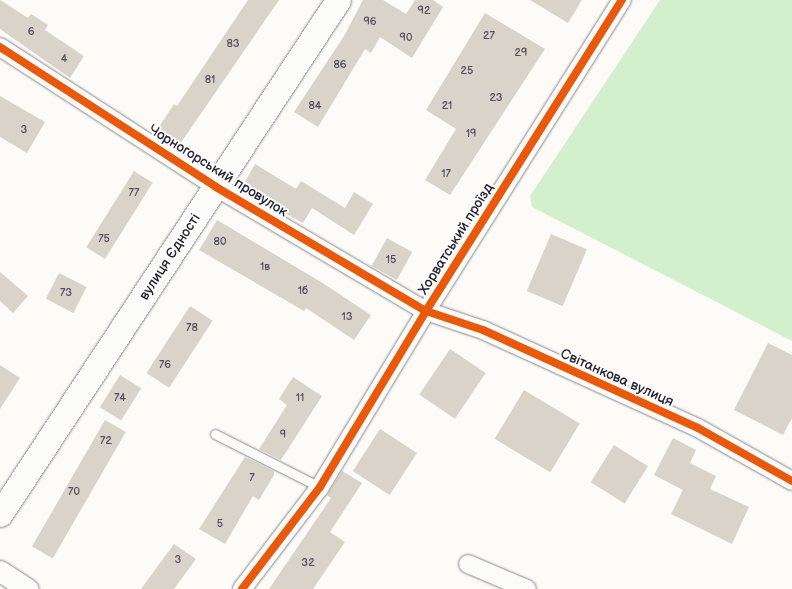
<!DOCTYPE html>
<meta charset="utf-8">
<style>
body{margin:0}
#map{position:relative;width:792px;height:589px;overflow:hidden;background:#fcfbf8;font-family:"Balsamiq Sans",sans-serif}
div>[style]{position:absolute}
.green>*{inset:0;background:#d3f0cd}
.building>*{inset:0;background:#dad3ca;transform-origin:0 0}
.roads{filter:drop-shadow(0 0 1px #88888c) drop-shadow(0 0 1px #88888c)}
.service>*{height:9px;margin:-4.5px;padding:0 4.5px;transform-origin:4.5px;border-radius:4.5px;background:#fbfbf9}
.minor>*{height:18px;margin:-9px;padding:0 9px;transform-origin:9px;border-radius:9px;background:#fbfbf9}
.tertiary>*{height:21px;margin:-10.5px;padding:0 10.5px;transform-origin:10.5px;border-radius:10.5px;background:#fbfbf9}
.secondary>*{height:25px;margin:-12.5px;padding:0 12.5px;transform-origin:12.5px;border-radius:12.5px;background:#fbfbf9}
.cycleway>*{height:8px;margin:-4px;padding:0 4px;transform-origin:4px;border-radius:4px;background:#e8590c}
span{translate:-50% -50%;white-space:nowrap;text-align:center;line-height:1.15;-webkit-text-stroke:4px #fdfcf7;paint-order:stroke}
.number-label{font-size:11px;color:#504e5f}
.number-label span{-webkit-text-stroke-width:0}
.street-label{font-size:14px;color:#22223b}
</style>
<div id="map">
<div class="green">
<i style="clip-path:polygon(660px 0,792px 0,792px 341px,532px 207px,530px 196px)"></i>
</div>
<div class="building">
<i style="clip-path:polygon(0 0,28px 18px,31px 14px,48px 25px,45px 30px,84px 56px,70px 78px,0 29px)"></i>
<i style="clip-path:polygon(248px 0,279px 0,180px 144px,157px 130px,174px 104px,177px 106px)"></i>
<i style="clip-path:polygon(363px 0,383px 0,406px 14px,415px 0,433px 0,443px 7px,412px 58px,380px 37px,371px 53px,365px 49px,318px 127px,294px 112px,344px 36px)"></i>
<i style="clip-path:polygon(530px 0,582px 0,568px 23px)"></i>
<i style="clip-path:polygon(485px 13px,545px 49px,450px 195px,425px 180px,456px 129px,426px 110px)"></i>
<i style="clip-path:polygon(0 96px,45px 122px,27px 153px,0 137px)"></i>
<i style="clip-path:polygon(255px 164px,296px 189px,301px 181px,345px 208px,354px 192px,373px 204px,354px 235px,312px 208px,303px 223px,241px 189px)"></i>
<i style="left:134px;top:171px;width:22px;height:90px;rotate:32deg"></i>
<i style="clip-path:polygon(217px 220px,321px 282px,371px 315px,354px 340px,306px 308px,304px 311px,199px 250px)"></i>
<i style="left:551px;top:234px;width:39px;height:62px;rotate:23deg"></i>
<i style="left:387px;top:238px;width:29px;height:32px;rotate:29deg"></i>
<i style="clip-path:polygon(0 272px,28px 296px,13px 313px,0 301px)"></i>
<i style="left:59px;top:273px;width:31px;height:29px;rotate:27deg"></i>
<i style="left:190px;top:306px;width:27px;height:80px;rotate:33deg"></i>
<i style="clip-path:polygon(768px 343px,792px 355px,792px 418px,783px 435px,734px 410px)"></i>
<i style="left:450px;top:349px;width:43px;height:55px;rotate:34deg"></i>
<i style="clip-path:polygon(0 365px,20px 378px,0 409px)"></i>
<i style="left:120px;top:375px;width:25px;height:38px;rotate:32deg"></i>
<i style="clip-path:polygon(293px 377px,322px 396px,281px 460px,259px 449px,287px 405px,279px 399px)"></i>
<i style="left:524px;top:390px;width:65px;height:57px;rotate:31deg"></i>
<i style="left:105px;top:420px;width:24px;height:146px;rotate:30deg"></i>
<i style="left:380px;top:429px;width:44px;height:50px;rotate:33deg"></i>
<i style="clip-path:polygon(673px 438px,696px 450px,690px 463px,716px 476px,710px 489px,749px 507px,732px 544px,671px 514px,683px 490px,654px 475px)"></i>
<i style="left:614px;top:445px;width:40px;height:44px;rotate:32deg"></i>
<i style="clip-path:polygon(245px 457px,274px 471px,274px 475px,259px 500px,253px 496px,225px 544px,199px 529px)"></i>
<i style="clip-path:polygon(342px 471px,362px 483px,330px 532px,345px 542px,313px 589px,269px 589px,331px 498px,327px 495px)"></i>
<i style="clip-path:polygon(174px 544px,196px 559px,174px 589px,141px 589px)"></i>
</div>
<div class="roads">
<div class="service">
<i style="left:215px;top:434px;width:118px;rotate:26.8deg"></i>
</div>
<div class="minor">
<i style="left:0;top:47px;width:257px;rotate:32.9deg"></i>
<i style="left:216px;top:187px;width:244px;rotate:30.6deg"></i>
<i style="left:426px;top:311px;width:60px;rotate:18.4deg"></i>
<i style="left:483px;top:330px;width:236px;rotate:24.5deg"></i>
<i style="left:698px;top:428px;width:108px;rotate:29.4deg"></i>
<i style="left:468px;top:564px;width:64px;rotate:23deg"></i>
<i style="left:242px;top:589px;width:128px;rotate:-52.6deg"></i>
<i style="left:320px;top:487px;width:205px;rotate:-58.9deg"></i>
<i style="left:426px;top:311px;width:368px;rotate:-57.8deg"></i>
</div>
<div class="tertiary">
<i style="left:0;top:571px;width:33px;rotate:33deg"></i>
</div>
<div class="secondary">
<i style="left:0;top:514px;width:615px;rotate:-56.67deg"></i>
</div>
</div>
<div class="cycleway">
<i style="left:0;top:47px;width:257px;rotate:32.9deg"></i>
<i style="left:216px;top:187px;width:244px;rotate:30.6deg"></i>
<i style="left:426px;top:311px;width:60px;rotate:18.4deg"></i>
<i style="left:483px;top:330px;width:236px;rotate:24.5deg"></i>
<i style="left:698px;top:428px;width:108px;rotate:29.4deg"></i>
<i style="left:242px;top:589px;width:128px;rotate:-52.6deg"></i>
<i style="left:320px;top:487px;width:205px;rotate:-58.9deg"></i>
<i style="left:426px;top:311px;width:368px;rotate:-57.8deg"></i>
</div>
<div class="number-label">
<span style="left:424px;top:11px">92</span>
<span style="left:370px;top:22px">96</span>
<span style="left:31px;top:32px">6</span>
<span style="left:489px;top:36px">27</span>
<span style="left:406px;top:38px">90</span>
<span style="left:233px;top:44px">83</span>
<span style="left:521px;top:53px">29</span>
<span style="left:64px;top:59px">4</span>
<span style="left:340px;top:65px">86</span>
<span style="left:467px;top:71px">25</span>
<span style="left:210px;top:80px">81</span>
<span style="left:496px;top:98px">23</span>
<span style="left:315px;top:106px">84</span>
<span style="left:447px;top:106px">21</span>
<span style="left:24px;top:130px">3</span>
<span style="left:471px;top:134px">19</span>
<span style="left:446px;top:174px">17</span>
<span style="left:134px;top:193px">77</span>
<span style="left:104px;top:239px">75</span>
<span style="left:220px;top:242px">80</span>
<span style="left:391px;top:260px">15</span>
<span style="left:265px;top:267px">1в</span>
<span style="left:303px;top:291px">1б</span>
<span style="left:66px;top:293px">73</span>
<span style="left:347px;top:317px">13</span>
<span style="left:192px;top:328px">78</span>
<span style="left:165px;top:365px">76</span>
<span style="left:120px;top:398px">74</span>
<span style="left:300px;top:398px">11</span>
<span style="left:283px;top:435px">9</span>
<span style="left:106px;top:441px">72</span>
<span style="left:252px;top:478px">7</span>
<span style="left:74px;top:492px">70</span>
<span style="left:220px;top:524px">5</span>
<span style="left:178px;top:560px">3</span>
<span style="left:308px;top:563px">32</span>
</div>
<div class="street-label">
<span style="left:218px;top:171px;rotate:32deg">Чорногорський провулок</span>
<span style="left:456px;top:239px;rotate:-58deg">Хорватський проїзд</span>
<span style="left:170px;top:257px;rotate:-57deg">вулиця Єдності</span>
<span style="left:617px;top:378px;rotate:24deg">Світанкова вулиця</span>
</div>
</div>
